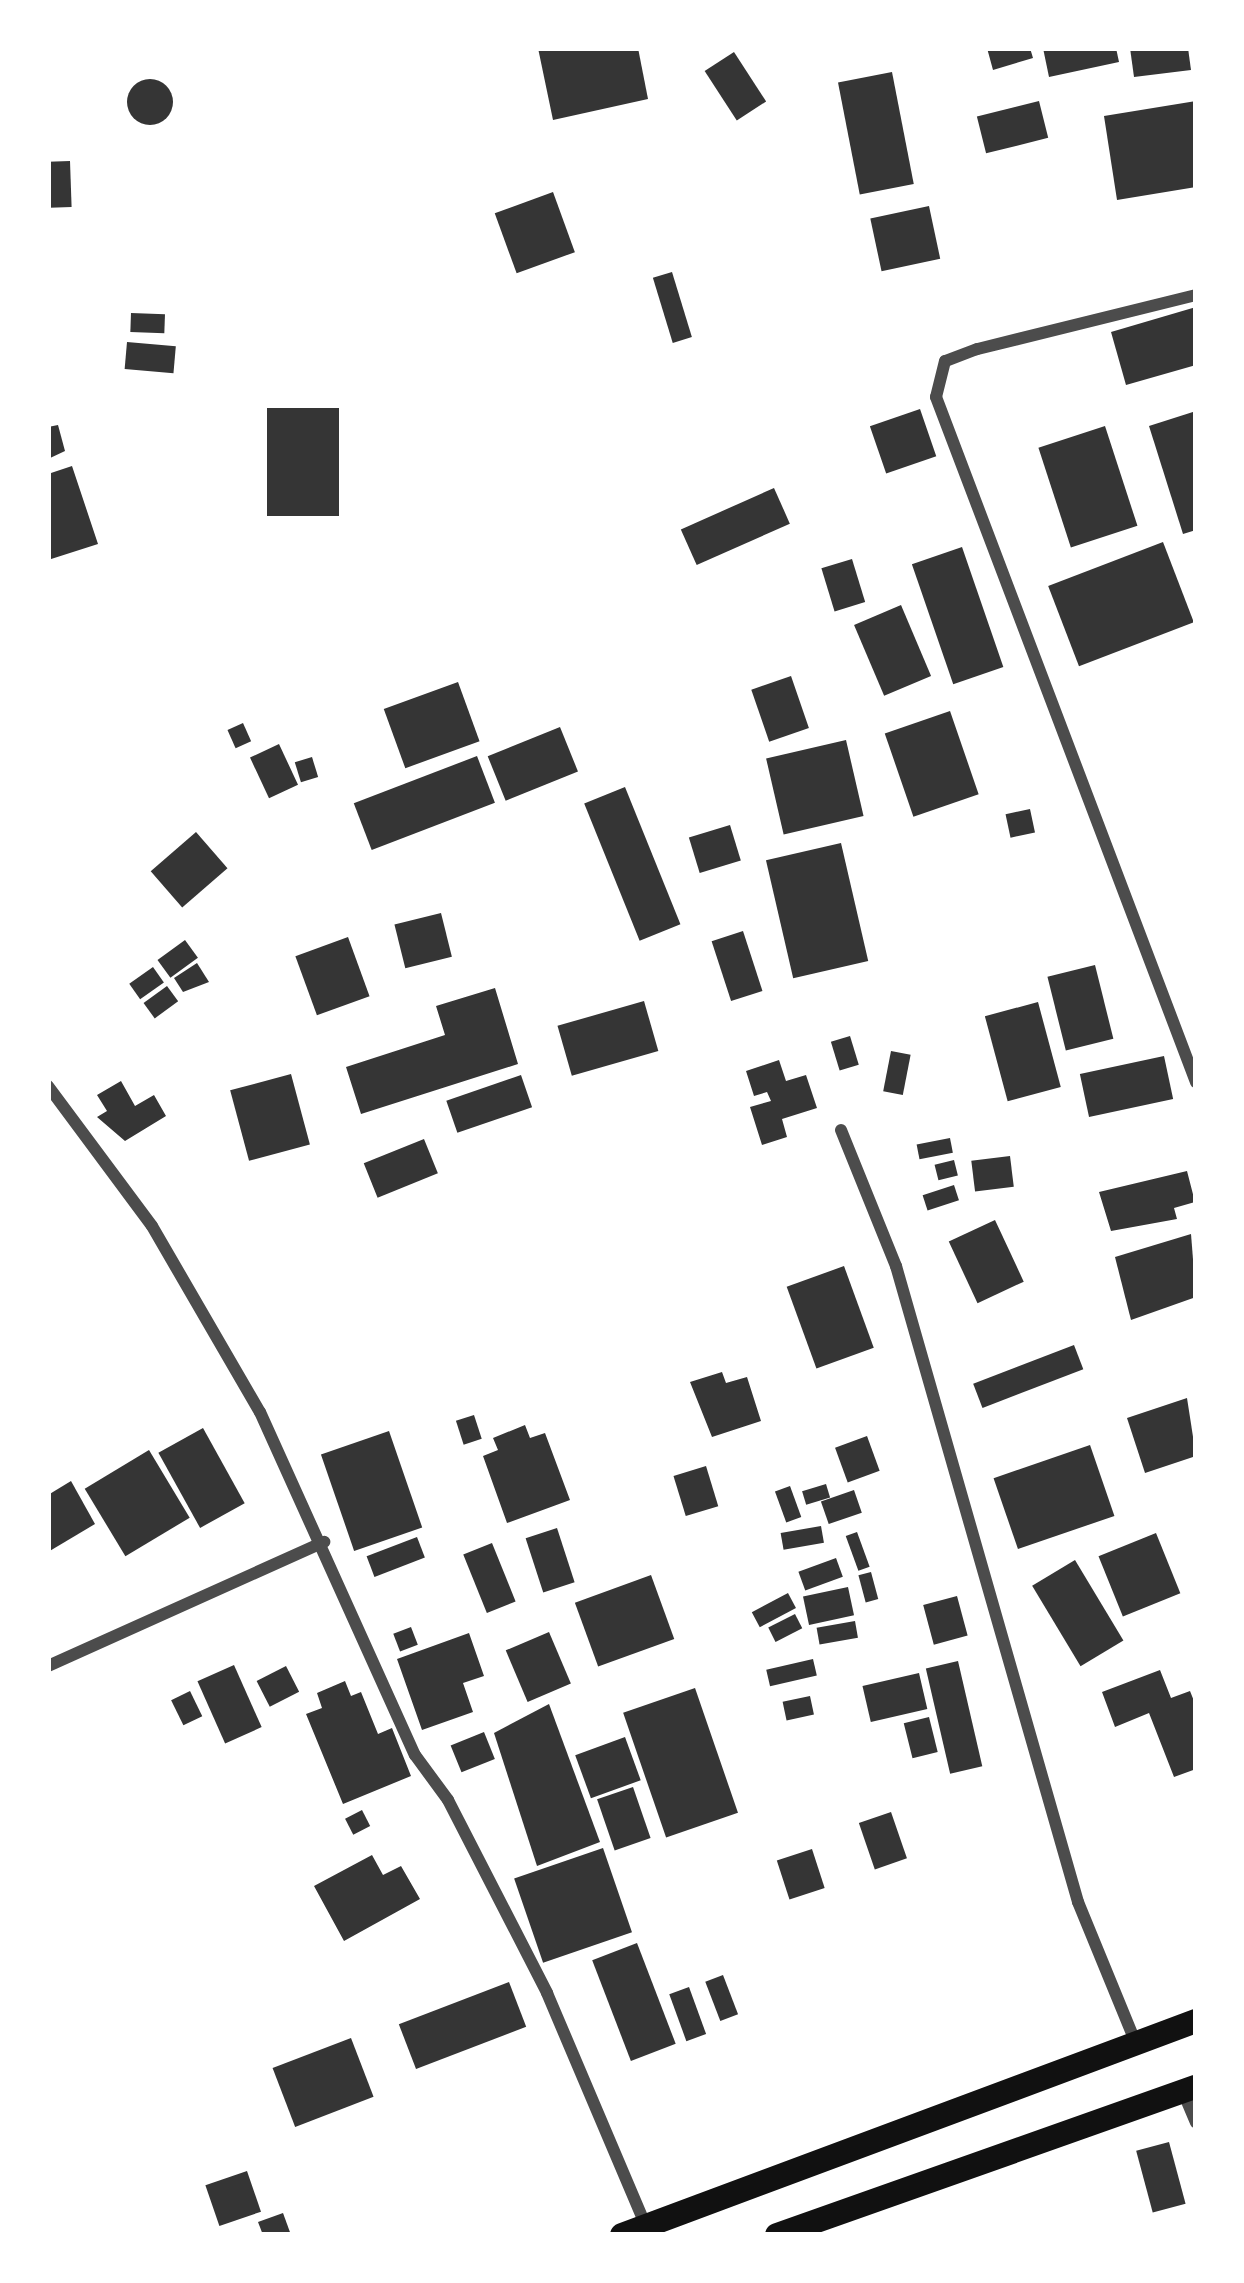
<!DOCTYPE html>
<style>
body{margin:0}
#map{position:relative;width:1244px;height:2283px;overflow:hidden;background:#fff;font-family:Arial,sans-serif}
div>[style]{position:absolute}
.building>*{inset:0;background:#353535;transform-origin:0 0}
.round{border-radius:50%}
.minor>*{height:12px;margin:-6px;padding:0 6px;transform-origin:6px;border-radius:6px;background:#4c4c4c}
.primary>*{height:24px;margin:-12px;padding:0 12px;transform-origin:12px;border-radius:12px;background:#111}
span{translate:-50% -50%;white-space:nowrap;text-align:center;line-height:1.15;-webkit-text-stroke:12px #fff;paint-order:stroke}
.frame{position:absolute;inset:0;border:51px solid #fff;pointer-events:none}
</style>
<div id="map">
<div class="building">
<i style="clip-path:polygon(538px 48px,638px 48px,648px 99px,553px 120px)"></i>
<i style="clip-path:polygon(987px 48px,1030px 48px,1033px 58px,993px 70px)"></i>
<i style="clip-path:polygon(1043px 48px,1116px 48px,1119px 62px,1049px 77px)"></i>
<i style="clip-path:polygon(1130px 48px,1188px 48px,1191px 70px,1134px 77px)"></i>
<i style="left:734px;top:52px;width:59px;height:35px;rotate:57deg"></i>
<i style="left:892px;top:72px;width:114px;height:55px;rotate:79deg"></i>
<i class="round" style="left:127px;top:79px;width:46px;height:46px"></i>
<i style="left:1039px;top:101px;width:38px;height:64px;rotate:76deg"></i>
<i style="clip-path:polygon(1196px 101px,1196px 187px,1117px 200px,1104px 116px)"></i>
<i style="left:70px;top:161px;width:46px;height:22px;rotate:88deg"></i>
<i style="left:553px;top:192px;width:64px;height:62px;rotate:70deg"></i>
<i style="left:929px;top:206px;width:54px;height:60px;rotate:78deg"></i>
<i style="left:672px;top:272px;width:68px;height:20px;rotate:73deg"></i>
<i style="clip-path:polygon(1196px 307px,1196px 365px,1126px 385px,1111px 332px)"></i>
<i style="left:131px;top:313px;width:34px;height:19px;rotate:2deg"></i>
<i style="left:127px;top:342px;width:49px;height:27px;rotate:5deg"></i>
<i style="left:267px;top:408px;width:72px;height:108px"></i>
<i style="left:920px;top:409px;width:50px;height:53px;rotate:71deg"></i>
<i style="clip-path:polygon(1196px 411px,1196px 530px,1183px 534px,1149px 426px)"></i>
<i style="clip-path:polygon(58px 425px,65px 451px,48px 459px,48px 427px)"></i>
<i style="left:1105px;top:426px;width:105px;height:70px;rotate:72deg"></i>
<i style="clip-path:polygon(72px 466px,98px 544px,48px 560px,48px 474px)"></i>
<i style="left:774px;top:488px;width:39px;height:102px;rotate:66deg"></i>
<i style="left:1163px;top:542px;width:86px;height:123px;rotate:69deg"></i>
<i style="left:962px;top:547px;width:127px;height:53px;rotate:71deg"></i>
<i style="left:852px;top:559px;width:45px;height:32px;rotate:73deg"></i>
<i style="left:901px;top:605px;width:77px;height:51px;rotate:67deg"></i>
<i style="left:791px;top:676px;width:55px;height:42px;rotate:71deg"></i>
<i style="left:458px;top:682px;width:63px;height:79px;rotate:70deg"></i>
<i style="left:950px;top:711px;width:88px;height:69px;rotate:71deg"></i>
<i style="left:243px;top:723px;width:20px;height:17px;rotate:66deg"></i>
<i style="left:560px;top:727px;width:48px;height:78px;rotate:68deg"></i>
<i style="left:846px;top:740px;width:78px;height:82px;rotate:77deg"></i>
<i style="left:279px;top:744px;width:45px;height:32px;rotate:65deg"></i>
<i style="left:477px;top:756px;width:50px;height:132px;rotate:69deg"></i>
<i style="left:312px;top:757px;width:21px;height:18px;rotate:73deg"></i>
<i style="left:625px;top:787px;width:148px;height:44px;rotate:68deg"></i>
<i style="left:1030px;top:809px;width:24px;height:25px;rotate:78deg"></i>
<i style="left:730px;top:825px;width:37px;height:43px;rotate:73deg"></i>
<i style="left:196px;top:832px;width:48px;height:60px;rotate:49deg"></i>
<i style="left:841px;top:843px;width:121px;height:77px;rotate:77deg"></i>
<i style="left:441px;top:913px;width:45px;height:48px;rotate:76deg"></i>
<i style="left:743px;top:931px;width:63px;height:33px;rotate:72deg"></i>
<i style="left:348px;top:937px;width:63px;height:56px;rotate:70deg"></i>
<i style="left:185px;top:940px;width:22px;height:34px;rotate:54deg"></i>
<i style="clip-path:polygon(197px 963px,209px 982px,183px 992px,174px 978px)"></i>
<i style="left:1095px;top:965px;width:76px;height:49px;rotate:76deg"></i>
<i style="left:153px;top:967px;width:19px;height:29px;rotate:55deg"></i>
<i style="left:167px;top:986px;width:19px;height:29px;rotate:54deg"></i>
<i style="clip-path:polygon(495px 988px,518px 1064px,361px 1114px,346px 1067px,445px 1035px,436px 1006px)"></i>
<i style="left:644px;top:1001px;width:52px;height:90px;rotate:74deg"></i>
<i style="left:1038px;top:1002px;width:88px;height:55px;rotate:75deg"></i>
<i style="left:850px;top:1036px;width:30px;height:20px;rotate:73deg"></i>
<i style="left:891px;top:1051px;width:20px;height:41px;rotate:11deg"></i>
<i style="left:1164px;top:1056px;width:44px;height:86px;rotate:78deg"></i>
<i style="clip-path:polygon(779px 1060px,786px 1081px,806px 1075px,817px 1108px,782px 1119px,787px 1137px,762px 1145px,750px 1107px,771px 1101px,767px 1092px,754px 1096px,746px 1071px)"></i>
<i style="left:291px;top:1074px;width:73px;height:63px;rotate:75deg"></i>
<i style="left:521px;top:1075px;width:34px;height:79px;rotate:71deg"></i>
<i style="clip-path:polygon(121px 1081px,135px 1106px,154px 1095px,166px 1116px,125px 1141px,97px 1117px,107px 1111px,97px 1095px)"></i>
<i style="left:950px;top:1138px;width:15px;height:34px;rotate:79deg"></i>
<i style="left:424px;top:1139px;width:37px;height:65px;rotate:68deg"></i>
<i style="left:1010px;top:1156px;width:31px;height:39px;rotate:83deg"></i>
<i style="left:954px;top:1160px;width:16px;height:20px;rotate:76deg"></i>
<i style="clip-path:polygon(1187px 1171px,1195px 1202px,1174px 1208px,1177px 1219px,1111px 1231px,1099px 1192px)"></i>
<i style="left:954px;top:1185px;width:16px;height:33px;rotate:72deg"></i>
<i style="left:995px;top:1220px;width:68px;height:51px;rotate:65deg"></i>
<i style="clip-path:polygon(1191px 1234px,1196px 1297px,1131px 1320px,1115px 1257px)"></i>
<i style="left:844px;top:1266px;width:87px;height:61px;rotate:70deg"></i>
<i style="left:1074px;top:1345px;width:26px;height:108px;rotate:69deg"></i>
<i style="clip-path:polygon(722px 1372px,726px 1383px,747px 1377px,761px 1421px,712px 1437px,690px 1382px)"></i>
<i style="clip-path:polygon(1187px 1398px,1196px 1456px,1145px 1473px,1127px 1418px)"></i>
<i style="left:474px;top:1415px;width:25px;height:19px;rotate:72deg"></i>
<i style="clip-path:polygon(525px 1425px,530px 1438px,545px 1433px,570px 1500px,507px 1523px,483px 1456px,498px 1450px,493px 1438px)"></i>
<i style="left:203px;top:1428px;width:86px;height:51px;rotate:61deg"></i>
<i style="left:389px;top:1431px;width:102px;height:72px;rotate:71deg"></i>
<i style="left:867px;top:1436px;width:37px;height:34px;rotate:70deg"></i>
<i style="left:1090px;top:1445px;width:75px;height:102px;rotate:71deg"></i>
<i style="left:149px;top:1450px;width:79px;height:75px;rotate:59deg"></i>
<i style="left:706px;top:1466px;width:42px;height:34px;rotate:73deg"></i>
<i style="clip-path:polygon(71px 1481px,95px 1524px,48px 1552px,48px 1495px)"></i>
<i style="left:826px;top:1484px;width:14px;height:25px;rotate:73deg"></i>
<i style="left:790px;top:1486px;width:33px;height:16px;rotate:70deg"></i>
<i style="left:854px;top:1490px;width:24px;height:35px;rotate:71deg"></i>
<i style="left:821px;top:1526px;width:17px;height:41px;rotate:80deg"></i>
<i style="left:557px;top:1528px;width:57px;height:33px;rotate:72deg"></i>
<i style="left:857px;top:1532px;width:37px;height:12px;rotate:70deg"></i>
<i style="left:1156px;top:1533px;width:65px;height:62px;rotate:68deg"></i>
<i style="left:417px;top:1537px;width:22px;height:54px;rotate:69deg"></i>
<i style="left:492px;top:1543px;width:63px;height:31px;rotate:68deg"></i>
<i style="left:836px;top:1558px;width:20px;height:40px;rotate:70deg"></i>
<i style="left:1075px;top:1560px;width:94px;height:50px;rotate:59deg"></i>
<i style="left:871px;top:1572px;width:28px;height:13px;rotate:75deg"></i>
<i style="left:651px;top:1575px;width:68px;height:81px;rotate:70deg"></i>
<i style="left:848px;top:1587px;width:29px;height:46px;rotate:78deg"></i>
<i style="left:788px;top:1593px;width:17px;height:41px;rotate:62deg"></i>
<i style="left:957px;top:1596px;width:41px;height:35px;rotate:75deg"></i>
<i style="left:795px;top:1614px;width:16px;height:30px;rotate:63deg"></i>
<i style="left:855px;top:1621px;width:17px;height:39px;rotate:80deg"></i>
<i style="left:411px;top:1627px;width:19px;height:19px;rotate:69deg"></i>
<i style="left:549px;top:1632px;width:56px;height:47px;rotate:67deg"></i>
<i style="clip-path:polygon(469px 1633px,484px 1676px,463px 1683px,473px 1712px,422px 1730px,397px 1659px)"></i>
<i style="left:813px;top:1659px;width:17px;height:48px;rotate:77deg"></i>
<i style="left:958px;top:1661px;width:108px;height:33px;rotate:77deg"></i>
<i style="left:234px;top:1665px;width:68px;height:40px;rotate:66deg"></i>
<i style="left:286px;top:1666px;width:29px;height:33px;rotate:63deg"></i>
<i style="clip-path:polygon(1160px 1670px,1171px 1698px,1190px 1691px,1196px 1706px,1196px 1769px,1174px 1777px,1149px 1713px,1115px 1727px,1102px 1692px)"></i>
<i style="left:919px;top:1673px;width:37px;height:58px;rotate:77deg"></i>
<i style="clip-path:polygon(345px 1681px,351px 1696px,361px 1692px,378px 1734px,392px 1728px,411px 1776px,343px 1804px,306px 1714px,322px 1708px,317px 1693px)"></i>
<i style="left:695px;top:1688px;width:132px;height:76px;rotate:71deg"></i>
<i style="left:190px;top:1691px;width:28px;height:21px;rotate:64deg"></i>
<i style="left:810px;top:1696px;width:19px;height:28px;rotate:78deg"></i>
<i style="clip-path:polygon(549px 1704px,600px 1842px,537px 1866px,494px 1733px)"></i>
<i style="left:929px;top:1717px;width:36px;height:26px;rotate:76deg"></i>
<i style="left:484px;top:1732px;width:29px;height:36px;rotate:68deg"></i>
<i style="left:625px;top:1737px;width:46px;height:53px;rotate:70deg"></i>
<i style="left:633px;top:1787px;width:54px;height:38px;rotate:71deg"></i>
<i style="left:362px;top:1810px;width:18px;height:19px;rotate:63deg"></i>
<i style="left:891px;top:1812px;width:49px;height:34px;rotate:71deg"></i>
<i style="left:603px;top:1848px;width:89px;height:94px;rotate:71deg"></i>
<i style="left:812px;top:1849px;width:41px;height:37px;rotate:72deg"></i>
<i style="clip-path:polygon(372px 1855px,383px 1875px,401px 1866px,420px 1899px,344px 1941px,314px 1886px)"></i>
<i style="left:637px;top:1943px;width:108px;height:48px;rotate:69deg"></i>
<i style="left:723px;top:1975px;width:42px;height:19px;rotate:69deg"></i>
<i style="left:509px;top:1982px;width:48px;height:118px;rotate:69deg"></i>
<i style="left:689px;top:1987px;width:50px;height:21px;rotate:70deg"></i>
<i style="left:351px;top:2038px;width:63px;height:84px;rotate:69deg"></i>
<i style="left:1169px;top:2142px;width:64px;height:34px;rotate:75deg"></i>
<i style="left:247px;top:2171px;width:43px;height:44px;rotate:71deg"></i>
<i style="clip-path:polygon(283px 2213px,291px 2235px,263px 2235px,258px 2222px)"></i>
</div>
<div class="minor">
<i style="left:1196px;top:295px;width:226px;rotate:166.1deg"></i>
<i style="left:977px;top:349px;width:34px;rotate:159deg"></i>
<i style="left:945px;top:361px;width:37px;rotate:104deg"></i>
<i style="left:936px;top:397px;width:733px;rotate:69.22deg"></i>
<i style="left:48px;top:1086px;width:174px;rotate:53.4deg"></i>
<i style="left:152px;top:1226px;width:215px;rotate:59.9deg"></i>
<i style="left:260px;top:1412px;width:376px;rotate:65.7deg"></i>
<i style="left:415px;top:1755px;width:56px;rotate:53.7deg"></i>
<i style="left:448px;top:1800px;width:217px;rotate:62.8deg"></i>
<i style="left:547px;top:1993px;width:253px;rotate:67deg"></i>
<i style="left:841px;top:1130px;width:147px;rotate:68deg"></i>
<i style="left:896px;top:1266px;width:662px;rotate:74.03deg"></i>
<i style="left:1078px;top:1902px;width:150px;rotate:67.7deg"></i>
<i style="left:48px;top:1666px;width:303px;rotate:-24.2deg"></i>
<i style="left:1183px;top:2092px;width:33px;rotate:67deg"></i>
</div>
<div class="primary">
<i style="left:622px;top:2235px;width:613px;rotate:-20.45deg"></i>
<i style="left:777px;top:2235px;width:444px;rotate:-19.5deg"></i>
</div>
<div class="frame"></div>
</div>
